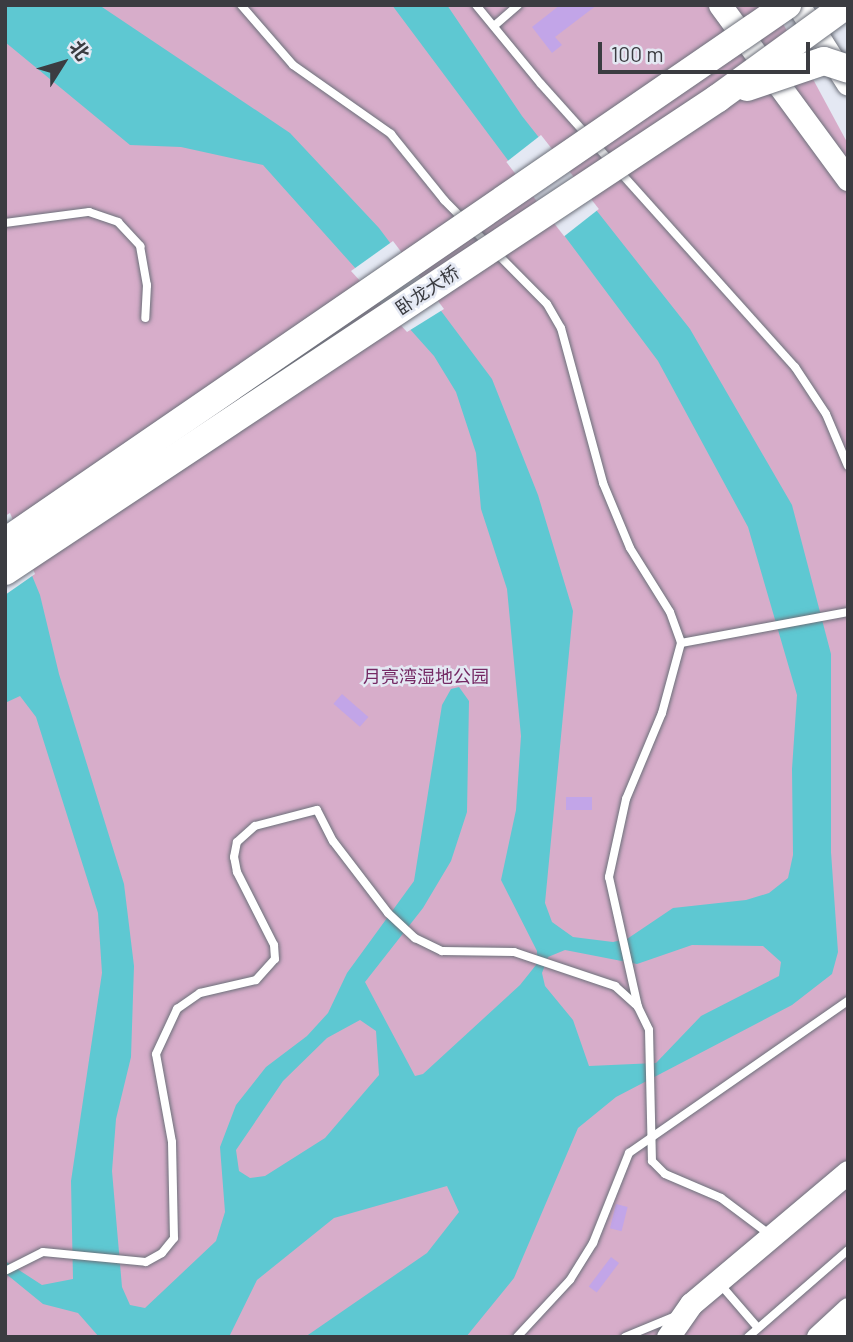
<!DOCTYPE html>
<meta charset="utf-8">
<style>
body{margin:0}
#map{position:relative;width:853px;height:1342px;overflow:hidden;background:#e4e8f3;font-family:Barlow,"Noto Sans SC",sans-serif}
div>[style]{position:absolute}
.green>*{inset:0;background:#d7adca}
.water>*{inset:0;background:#5ec8d2}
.pier>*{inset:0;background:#e4e8f3;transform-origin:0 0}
.building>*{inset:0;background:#c2a5e8;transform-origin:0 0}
.roads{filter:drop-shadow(0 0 2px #6c707a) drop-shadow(0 0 2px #6c707a)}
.lane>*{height:8px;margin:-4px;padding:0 4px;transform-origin:4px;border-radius:4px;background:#fff}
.secondary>*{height:23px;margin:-11.5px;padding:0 11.5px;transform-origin:11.5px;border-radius:11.5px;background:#fff}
.bridges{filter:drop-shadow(0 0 2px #6c707a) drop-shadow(0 0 2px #6c707a)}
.highway-bridge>*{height:28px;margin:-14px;padding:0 14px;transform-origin:14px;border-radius:14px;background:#fff}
span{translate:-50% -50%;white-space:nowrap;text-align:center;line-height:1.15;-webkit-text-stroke:5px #e4e8f3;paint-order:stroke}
.street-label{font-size:18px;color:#3b3c41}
.park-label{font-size:18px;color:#752a65}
.frame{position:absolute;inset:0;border:7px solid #3b3c41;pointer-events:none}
.north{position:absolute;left:28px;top:28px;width:70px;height:70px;-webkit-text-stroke:5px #e4e8f3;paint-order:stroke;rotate:53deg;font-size:19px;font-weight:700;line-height:28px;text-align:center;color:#3b3c41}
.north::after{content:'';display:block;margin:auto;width:24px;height:32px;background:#3b3c41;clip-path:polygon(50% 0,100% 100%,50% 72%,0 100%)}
.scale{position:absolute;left:598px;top:42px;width:212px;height:32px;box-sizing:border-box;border:4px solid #3b3c41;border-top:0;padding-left:9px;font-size:21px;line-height:24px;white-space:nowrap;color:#3b3c41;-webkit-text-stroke:5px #e4e8f3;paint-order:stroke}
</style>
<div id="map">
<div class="green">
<i style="clip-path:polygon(5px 5px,773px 5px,848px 144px,848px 1326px,836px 1337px,5px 1337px)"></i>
</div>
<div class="water">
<i style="clip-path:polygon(evenodd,5px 5px,99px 5px,290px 133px,379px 228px,492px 379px,538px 495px,573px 611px,545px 903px,552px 922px,573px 937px,613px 942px,627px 939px,673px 908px,746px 900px,769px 893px,788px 878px,793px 855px,792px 769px,797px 695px,748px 527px,658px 361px,392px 5px,447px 5px,522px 116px,690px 329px,792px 505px,831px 654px,831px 852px,838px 952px,832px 974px,792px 1005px,616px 1097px,578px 1128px,514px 1278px,466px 1337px,305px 1337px,427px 1253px,459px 1212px,447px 1186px,334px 1218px,257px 1280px,229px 1337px,99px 1337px,78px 1313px,43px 1304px,5px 1273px,5px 1261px,42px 1285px,73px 1279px,71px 1181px,102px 973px,98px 913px,36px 717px,20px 696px,5px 703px,5px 510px,40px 595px,59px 674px,124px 884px,134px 966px,131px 1057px,116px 1119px,112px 1171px,122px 1287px,130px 1305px,145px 1308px,216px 1241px,225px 1212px,220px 1147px,236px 1105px,266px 1067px,307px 1036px,328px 1013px,347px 973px,414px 881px,442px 705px,451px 689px,459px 687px,469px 701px,467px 812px,451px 861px,423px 908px,365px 982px,415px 1076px,423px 1074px,520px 985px,536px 965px,537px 951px,501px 880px,516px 810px,521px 736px,507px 589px,481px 509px,476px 453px,456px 392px,434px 356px,263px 165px,181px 147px,130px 145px,5px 42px,5px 5px,692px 945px,763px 946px,781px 962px,779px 976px,701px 1016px,656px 1063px,589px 1066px,573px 1020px,545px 986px,542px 973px,548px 957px,565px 950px,637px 964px,692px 945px,5px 5px,360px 1020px,376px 1031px,379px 1075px,325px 1138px,265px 1176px,250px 1178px,239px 1171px,236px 1150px,283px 1081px,327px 1038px,360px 1020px)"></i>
</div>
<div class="pier">
<i style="left:541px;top:135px;width:94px;height:44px;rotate:52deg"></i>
<i style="clip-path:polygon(393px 241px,444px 309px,407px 332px,351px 271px)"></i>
<i style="clip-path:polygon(10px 513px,35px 574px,5px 595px,5px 516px)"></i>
</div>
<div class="building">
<i style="clip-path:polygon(560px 5px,597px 5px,555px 37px,562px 45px,552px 53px,532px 27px)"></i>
<i style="left:342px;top:694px;width:35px;height:13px;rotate:41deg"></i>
<i style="left:566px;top:797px;width:26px;height:13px"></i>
<i style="left:616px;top:1204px;width:12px;height:25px;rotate:14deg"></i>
<i style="left:611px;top:1257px;width:10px;height:37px;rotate:37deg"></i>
</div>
<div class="roads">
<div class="lane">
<i style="left:241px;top:5px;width:79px;rotate:49.1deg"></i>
<i style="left:293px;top:65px;width:120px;rotate:35.1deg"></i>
<i style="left:391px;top:134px;width:85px;rotate:51.2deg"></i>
<i style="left:444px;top:200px;width:146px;rotate:45.3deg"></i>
<i style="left:547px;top:304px;width:28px;rotate:60deg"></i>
<i style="left:561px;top:328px;width:161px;rotate:74.8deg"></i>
<i style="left:603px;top:483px;width:70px;rotate:67.4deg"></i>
<i style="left:630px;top:548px;width:75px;rotate:58deg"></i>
<i style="left:670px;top:612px;width:33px;rotate:70deg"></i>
<i style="left:681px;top:643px;width:73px;rotate:105.2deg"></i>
<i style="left:662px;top:713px;width:93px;rotate:112.7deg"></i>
<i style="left:626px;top:799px;width:80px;rotate:102.3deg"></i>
<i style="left:609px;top:877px;width:133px;rotate:77.4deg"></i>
<i style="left:638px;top:1007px;width:25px;rotate:64deg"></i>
<i style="left:649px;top:1030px;width:131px;rotate:88.7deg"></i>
<i style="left:652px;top:1161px;width:18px;rotate:45deg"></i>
<i style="left:665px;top:1174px;width:61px;rotate:23.2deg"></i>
<i style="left:721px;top:1198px;width:60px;rotate:36.9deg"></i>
<i style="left:476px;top:5px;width:102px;rotate:50.6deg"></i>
<i style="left:541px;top:84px;width:380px;rotate:48.1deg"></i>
<i style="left:795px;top:367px;width:56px;rotate:56.6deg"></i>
<i style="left:826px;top:414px;width:56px;rotate:67.1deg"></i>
<i style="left:494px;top:26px;width:32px;rotate:-41deg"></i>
<i style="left:5px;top:223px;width:85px;rotate:-7.5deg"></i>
<i style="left:89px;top:212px;width:31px;rotate:19deg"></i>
<i style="left:118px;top:222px;width:33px;rotate:47deg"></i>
<i style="left:140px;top:246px;width:40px;rotate:80deg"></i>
<i style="left:147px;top:285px;width:33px;rotate:93deg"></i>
<i style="left:681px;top:643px;width:170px;rotate:-10.5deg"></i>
<i style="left:5px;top:1271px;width:42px;rotate:-26.6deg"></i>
<i style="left:43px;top:1252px;width:103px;rotate:5.5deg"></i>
<i style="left:146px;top:1262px;width:18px;rotate:-29deg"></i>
<i style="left:162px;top:1253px;width:19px;rotate:-51deg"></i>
<i style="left:174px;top:1238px;width:96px;rotate:-91.2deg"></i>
<i style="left:172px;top:1142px;width:89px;rotate:-100.3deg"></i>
<i style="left:156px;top:1054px;width:50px;rotate:-65deg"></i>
<i style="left:177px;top:1009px;width:28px;rotate:-35deg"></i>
<i style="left:200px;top:993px;width:57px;rotate:-13.1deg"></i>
<i style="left:256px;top:980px;width:28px;rotate:-48deg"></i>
<i style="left:275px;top:959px;width:14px;rotate:-94deg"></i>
<i style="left:274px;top:945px;width:82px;rotate:-116.9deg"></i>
<i style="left:237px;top:872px;width:15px;rotate:-101deg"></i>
<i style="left:234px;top:857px;width:15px;rotate:-79deg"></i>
<i style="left:237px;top:842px;width:24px;rotate:-42deg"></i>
<i style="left:255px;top:826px;width:64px;rotate:-14.5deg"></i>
<i style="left:317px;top:810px;width:35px;rotate:63deg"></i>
<i style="left:333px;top:841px;width:91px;rotate:52.6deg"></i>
<i style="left:388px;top:913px;width:37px;rotate:43deg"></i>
<i style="left:415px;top:938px;width:30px;rotate:26deg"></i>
<i style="left:442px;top:951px;width:72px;rotate:0.8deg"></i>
<i style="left:514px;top:952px;width:107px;rotate:18.6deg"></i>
<i style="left:615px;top:986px;width:31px;rotate:42deg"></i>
<i style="left:720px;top:1284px;width:58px;rotate:49.2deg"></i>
<i style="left:517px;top:1337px;width:78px;rotate:-47.1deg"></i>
<i style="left:570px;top:1280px;width:44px;rotate:-58.1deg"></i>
<i style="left:593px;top:1243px;width:97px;rotate:-68.2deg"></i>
<i style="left:629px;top:1153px;width:267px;rotate:-34.8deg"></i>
<i style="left:625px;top:1337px;width:55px;rotate:-22.4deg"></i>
<i style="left:748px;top:1337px;width:133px;rotate:-41deg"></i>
</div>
<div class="secondary">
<i style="left:720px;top:5px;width:216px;rotate:53.7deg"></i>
<i style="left:798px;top:5px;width:93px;rotate:57.7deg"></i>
<i style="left:668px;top:1337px;width:40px;rotate:-55.1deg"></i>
<i style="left:691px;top:1304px;width:205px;rotate:-40.1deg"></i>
<i style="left:818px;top:1337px;width:41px;rotate:-43deg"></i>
<i style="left:846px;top:1337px;width:3px;rotate:-45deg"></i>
</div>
</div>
<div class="bridges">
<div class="highway-bridge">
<i style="left:747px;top:87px;width:81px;rotate:-18.7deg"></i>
<i style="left:824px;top:61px;width:25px;rotate:18deg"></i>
<i style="left:5px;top:542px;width:949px;rotate:-34.48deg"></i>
<i style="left:5px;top:571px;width:856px;rotate:-33.56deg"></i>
<i style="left:718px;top:98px;width:158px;rotate:-36deg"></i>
</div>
</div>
<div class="street-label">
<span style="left:427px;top:290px;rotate:-34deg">卧龙大桥</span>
</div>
<div class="park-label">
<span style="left:426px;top:676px">月亮湾湿地公园</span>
</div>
<div class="frame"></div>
<div class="north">北</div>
<div class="scale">100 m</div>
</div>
